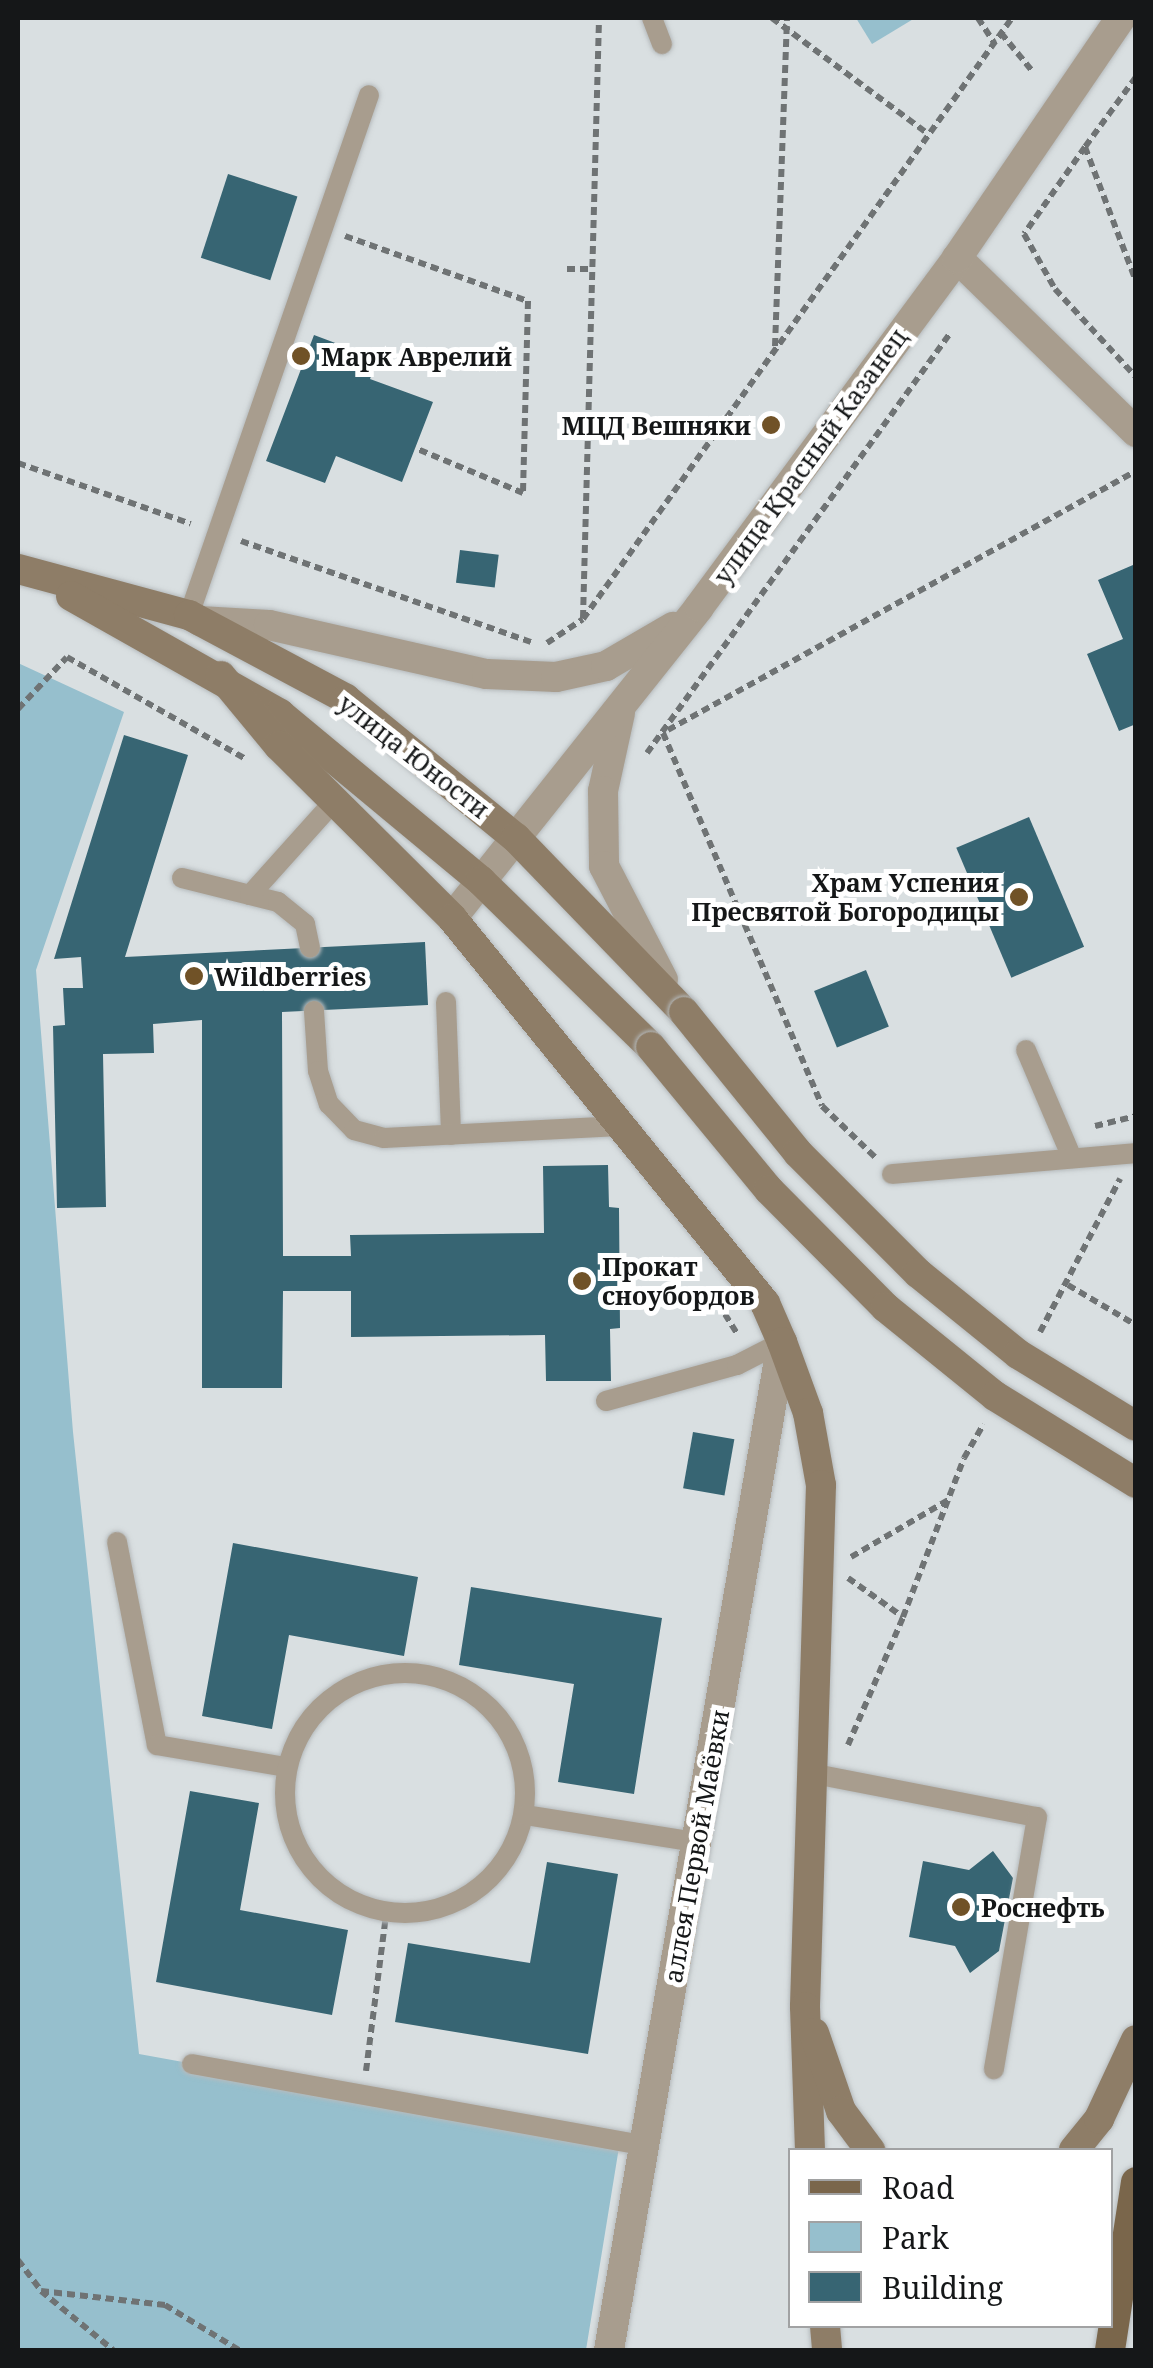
<!DOCTYPE html>
<meta charset="utf-8">
<style>
body{margin:0}
#map{position:relative;width:1153px;height:2368px;overflow:hidden;background:#d9dfe1;font-family:"Noto Serif",serif}
div>[style]{position:absolute}
.green>*{inset:0;background:#96bfcd}
.building>*{inset:0;background:#376573;transform-origin:0 0}
.path>*{height:6px;margin-top:-3px;transform-origin:0;background:repeating-linear-gradient(90deg,#6f7374 0 8px,transparent 0 13px)}
.roads{filter:drop-shadow(0 0 2px #b6bbbd) drop-shadow(0 0 2px #b6bbbd)}
.service>*{height:20px;margin:-10px;padding:0 10px;transform-origin:10px;border-radius:10px;background:#a89d8e}
.service>.ring{margin:-10px;padding:0;box-sizing:content-box;background:none;border:20px solid #a89d8e;border-radius:50%}
.minor>*{height:30px;margin:-15px;padding:0 15px;transform-origin:15px;border-radius:15px;background:#a89d8e}
.tertiary>*{height:30px;margin:-15px;padding:0 15px;transform-origin:15px;border-radius:15px;background:#a89d8e}
.secondary>*{height:30px;margin:-15px;padding:0 15px;transform-origin:15px;border-radius:15px;background:#8e7d67}
.primary>*{height:30px;margin:-15px;padding:0 15px;transform-origin:15px;border-radius:15px;background:#7a664b}
.bridges{filter:drop-shadow(0 0 2px #b6bbbd) drop-shadow(0 0 2px #b6bbbd)}
.secondary-bridge>*{height:30px;margin:-15px;padding:0 15px;transform-origin:15px;border-radius:15px;background:#8e7d67}
.dots>*{width:28px;height:28px;translate:-50% -50%;box-sizing:border-box;border:5px solid #fff;border-radius:50%}
span{translate:-50% -50%;white-space:nowrap;text-align:center;line-height:1.15;-webkit-text-stroke:10px #fff;paint-order:stroke}
.poi-label{font-size:25px;color:#151718;font-weight:700}
.left{translate:0 -50%;text-align:left}
.right{translate:-100% -50%;text-align:right}
.street-label{font-size:25px;color:#151718}
.frame{position:absolute;inset:0;border:20px solid #151718;pointer-events:none}
.legend{position:absolute;left:788px;top:2148px;width:325px;height:180px;box-sizing:border-box;background:#fff;border:2px solid #a1a2a3;margin:0;padding:12px 18px;list-style:none;font-size:30px;color:#151718}
.legend li{display:flex;align-items:center;gap:20px;height:50px}
.legend b{width:50px;border:2px solid #a1a2a3}
</style>
<div id="map">
<div class="green">
<i style="clip-path:polygon(856px 18px,915px 18px,872px 44px)"></i>
<i style="clip-path:polygon(18px 663px,124px 712px,36px 970px,73px 1432px,139px 2054px,620px 2141px,586px 2350px,18px 2350px)"></i>
</div>
<div class="building">
<i style="left:228px;top:174px;width:73px;height:88px;rotate:18deg"></i>
<i style="clip-path:polygon(314px 335px,378px 359px,370px 379px,433px 402px,402px 482px,336px 456px,325px 483px,266px 461px)"></i>
<i style="left:460px;top:550px;width:39px;height:33px;rotate:7deg"></i>
<i style="clip-path:polygon(1133px 565px,1136px 724px,1119px 731px,1087px 654px,1123px 639px,1098px 580px)"></i>
<i style="clip-path:polygon(124px 735px,188px 755px,125px 957px,425px 942px,428px 1005px,282px 1012px,283px 1256px,351px 1256px,350px 1235px,544px 1233px,543px 1166px,608px 1165px,609px 1207px,619px 1208px,620px 1328px,610px 1329px,611px 1381px,546px 1381px,545px 1335px,351px 1337px,351px 1291px,283px 1291px,282px 1388px,202px 1388px,202px 1020px,153px 1024px,154px 1053px,103px 1054px,106px 1207px,57px 1208px,53px 1026px,65px 1025px,63px 988px,83px 988px,81px 957px,54px 959px)"></i>
<i style="left:1029px;top:817px;width:141px;height:79px;rotate:67deg"></i>
<i style="left:866px;top:970px;width:61px;height:56px;rotate:68deg"></i>
<i style="left:693px;top:1432px;width:42px;height:57px;rotate:10deg"></i>
<i style="clip-path:polygon(233px 1543px,418px 1577px,404px 1656px,289px 1635px,272px 1729px,202px 1716px)"></i>
<i style="clip-path:polygon(471px 1587px,662px 1618px,634px 1794px,558px 1782px,574px 1684px,459px 1665px)"></i>
<i style="clip-path:polygon(190px 1791px,259px 1803px,240px 1910px,348px 1930px,332px 2015px,156px 1982px)"></i>
<i style="clip-path:polygon(993px 1851px,1013px 1878px,999px 1951px,970px 1973px,955px 1946px,909px 1937px,923px 1861px,969px 1870px)"></i>
<i style="clip-path:polygon(547px 1862px,618px 1874px,588px 2054px,395px 2022px,408px 1943px,530px 1963px)"></i>
</div>
<div class="path">
<i style="left:772px;top:18px;width:194px;rotate:36.6deg"></i>
<i style="left:978px;top:18px;width:30px;rotate:57deg"></i>
<i style="left:1001px;top:33px;width:50px;rotate:50.6deg"></i>
<i style="left:1136px;top:77px;width:87px;rotate:126.1deg"></i>
<i style="left:1085px;top:147px;width:143px;rotate:69.2deg"></i>
<i style="left:1085px;top:147px;width:106px;rotate:125deg"></i>
<i style="left:1024px;top:234px;width:63px;rotate:60.6deg"></i>
<i style="left:1055px;top:289px;width:120px;rotate:47.4deg"></i>
<i style="left:345px;top:236px;width:194px;rotate:19.6deg"></i>
<i style="left:528px;top:301px;width:192px;rotate:91.5deg"></i>
<i style="left:523px;top:493px;width:117px;rotate:-157.4deg"></i>
<i style="left:567px;top:269px;width:23px"></i>
<i style="left:775px;top:346px;width:328px;rotate:-87.9deg"></i>
<i style="left:18px;top:463px;width:183px;rotate:19.4deg"></i>
<i style="left:241px;top:541px;width:307px;rotate:19.2deg"></i>
<i style="left:583px;top:618px;width:600px;rotate:-88.47deg"></i>
<i style="left:547px;top:643px;width:43px;rotate:-33.7deg"></i>
<i style="left:583px;top:619px;width:738px;rotate:-54.48deg"></i>
<i style="left:67px;top:657px;width:204px;rotate:29.7deg"></i>
<i style="left:18px;top:709px;width:71px;rotate:-46.7deg"></i>
<i style="left:668px;top:730px;width:535px;rotate:-28.96deg"></i>
<i style="left:663px;top:733px;width:405px;rotate:66.9deg"></i>
<i style="left:822px;top:1106px;width:74px;rotate:43.9deg"></i>
<i style="left:647px;top:753px;width:519px;rotate:-54.17deg"></i>
<i style="left:1095px;top:1126px;width:42px;rotate:-13.7deg"></i>
<i style="left:1068px;top:1285px;width:79px;rotate:30.5deg"></i>
<i style="left:718px;top:1303px;width:38px;rotate:58deg"></i>
<i style="left:1040px;top:1332px;width:173px;rotate:-62.4deg"></i>
<i style="left:851px;top:1557px;width:113px;rotate:-30.4deg"></i>
<i style="left:848px;top:1578px;width:67px;rotate:35.3deg"></i>
<i style="left:903px;top:1617px;width:170px;rotate:-69deg"></i>
<i style="left:964px;top:1458px;width:39px;rotate:-60deg"></i>
<i style="left:848px;top:1745px;width:139px;rotate:-66.7deg"></i>
<i style="left:366px;top:2071px;width:158px;rotate:-82.7deg"></i>
<i style="left:18px;top:2260px;width:39px;rotate:53deg"></i>
<i style="left:41px;top:2291px;width:93px;rotate:39.3deg"></i>
<i style="left:41px;top:2291px;width:125px;rotate:6.4deg"></i>
<i style="left:165px;top:2305px;width:87px;rotate:31.3deg"></i>
</div>
<div class="roads">
<div class="service">
<i style="left:652px;top:18px;width:28px;rotate:69deg"></i>
<i style="left:189px;top:615px;width:550px;rotate:-70.91deg"></i>
<i style="left:182px;top:878px;width:99px;rotate:14deg"></i>
<i style="left:278px;top:902px;width:35px;rotate:39deg"></i>
<i style="left:305px;top:924px;width:24px;rotate:78deg"></i>
<i style="left:250px;top:895px;width:129px;rotate:-48.1deg"></i>
<i style="left:446px;top:1002px;width:133px;rotate:87.8deg"></i>
<i style="left:314px;top:1011px;width:60px;rotate:86.2deg"></i>
<i style="left:318px;top:1071px;width:35px;rotate:72deg"></i>
<i style="left:329px;top:1104px;width:36px;rotate:46deg"></i>
<i style="left:354px;top:1130px;width:31px;rotate:15deg"></i>
<i style="left:384px;top:1138px;width:236px;rotate:-2.9deg"></i>
<i style="left:1026px;top:1050px;width:117px;rotate:66.9deg"></i>
<i style="left:892px;top:1174px;width:245px;rotate:-4.9deg"></i>
<i style="left:606px;top:1401px;width:136px;rotate:-15.4deg"></i>
<i style="left:737px;top:1365px;width:51px;rotate:-27.1deg"></i>
<i style="left:117px;top:1542px;width:207px;rotate:78.9deg"></i>
<i style="left:157px;top:1745px;width:131px;rotate:9.7deg"></i>
<i class="ring" style="left:285px;top:1673px;width:220px;height:220px"></i>
<i style="left:810px;top:1773px;width:231px;rotate:11deg"></i>
<i style="left:1037px;top:1817px;width:256px;rotate:99.7deg"></i>
<i style="left:525px;top:1815px;width:173px;rotate:9deg"></i>
<i style="left:192px;top:2064px;width:459px;rotate:10.2deg"></i>
</div>
<div class="minor">
<i style="left:957px;top:258px;width:250px;rotate:44.2deg"></i>
<i style="left:609px;top:2350px;width:1023px;rotate:-80.26deg"></i>
</div>
<div class="tertiary">
<i style="left:200px;top:621px;width:69px;rotate:3.3deg"></i>
<i style="left:269px;top:625px;width:223px;rotate:12.7deg"></i>
<i style="left:487px;top:674px;width:69px;rotate:2.5deg"></i>
<i style="left:556px;top:677px;width:51px;rotate:-12.4deg"></i>
<i style="left:606px;top:666px;width:78px;rotate:-30.2deg"></i>
<i style="left:620px;top:713px;width:80px;rotate:102.3deg"></i>
<i style="left:603px;top:791px;width:75px;rotate:89.2deg"></i>
<i style="left:604px;top:866px;width:128px;rotate:62.6deg"></i>
<i style="left:452px;top:918px;width:397px;rotate:-51.5deg"></i>
<i style="left:699px;top:607px;width:434px;rotate:-53.5deg"></i>
<i style="left:957px;top:258px;width:291px;rotate:-55.7deg"></i>
</div>
<div class="secondary">
<i style="left:18px;top:569px;width:177px;rotate:15.1deg"></i>
<i style="left:189px;top:615px;width:178px;rotate:28.1deg"></i>
<i style="left:346px;top:699px;width:220px;rotate:39.3deg"></i>
<i style="left:516px;top:838px;width:242px;rotate:46deg"></i>
<i style="left:71px;top:596px;width:240px;rotate:29.4deg"></i>
<i style="left:280px;top:714px;width:261px;rotate:39.7deg"></i>
<i style="left:481px;top:881px;width:238px;rotate:44.3deg"></i>
<i style="left:221px;top:676px;width:91px;rotate:50.4deg"></i>
<i style="left:279px;top:746px;width:244px;rotate:44.8deg"></i>
<i style="left:452px;top:918px;width:496px;rotate:50.9deg"></i>
<i style="left:765px;top:1303px;width:43px;rotate:66.4deg"></i>
<i style="left:782px;top:1342px;width:76px;rotate:69.9deg"></i>
<i style="left:808px;top:1413px;width:73px;rotate:79.8deg"></i>
<i style="left:821px;top:1485px;width:522px;rotate:91.76deg"></i>
<i style="left:805px;top:2007px;width:143px;rotate:88deg"></i>
<i style="left:814px;top:2033px;width:83px;rotate:70.9deg"></i>
<i style="left:841px;top:2111px;width:49px;rotate:53.4deg"></i>
<i style="left:1074px;top:2150px;width:40px;rotate:-51deg"></i>
<i style="left:1099px;top:2119px;width:87px;rotate:-64.9deg"></i>
<i style="left:825px;top:2326px;width:24px;rotate:85deg"></i>
</div>
<div class="primary">
<i style="left:1110px;top:2350px;width:170px;rotate:-81.2deg"></i>
</div>
</div>
<div class="bridges">
<div class="secondary-bridge">
<i style="left:684px;top:1012px;width:181px;rotate:51deg"></i>
<i style="left:798px;top:1153px;width:170px;rotate:45deg"></i>
<i style="left:918px;top:1273px;width:129px;rotate:39deg"></i>
<i style="left:1018px;top:1354px;width:138px;rotate:31.4deg"></i>
<i style="left:651px;top:1047px;width:185px;rotate:50.5deg"></i>
<i style="left:769px;top:1190px;width:165px;rotate:45.2deg"></i>
<i style="left:885px;top:1307px;width:141px;rotate:39deg"></i>
<i style="left:995px;top:1396px;width:166px;rotate:31.7deg"></i>
</div>
</div>
<div class="dots">
<i style="left:301px;top:356px;background:#705227"></i>
<i style="left:771px;top:425px;background:#705227"></i>
<i style="left:1019px;top:897px;background:#705227"></i>
<i style="left:194px;top:976px;background:#705227"></i>
<i style="left:582px;top:1281px;background:#705227"></i>
<i style="left:961px;top:1907px;background:#705227"></i>
</div>
<div class="poi-label">
<span class="left" style="left:321px;top:356px">Марк Аврелий</span>
<span class="right" style="left:751px;top:425px">МЦД Вешняки</span>
<span class="right" style="left:999px;top:897px">Храм Успения<br>Пресвятой Богородицы</span>
<span class="left" style="left:214px;top:976px">Wildberries</span>
<span class="left" style="left:602px;top:1281px">Прокат<br>сноубордов</span>
<span class="left" style="left:981px;top:1907px">Роснефть</span>
</div>
<div class="street-label">
<span style="left:810px;top:456px;rotate:-54deg">улица Красный Казанец</span>
<span style="left:414px;top:756px;rotate:38deg">улица Юности</span>
<span style="left:696px;top:1846px;rotate:-80deg">аллея Первой Маёвки</span>
</div>
<div class="frame"></div>
<ul class="legend">
<li><b style="height:12px;background:#7a664b"></b>Road</li>
<li><b style="height:28px;background:#96bfcd"></b>Park</li>
<li><b style="height:28px;background:#376573"></b>Building</li>
</ul>
</div>
